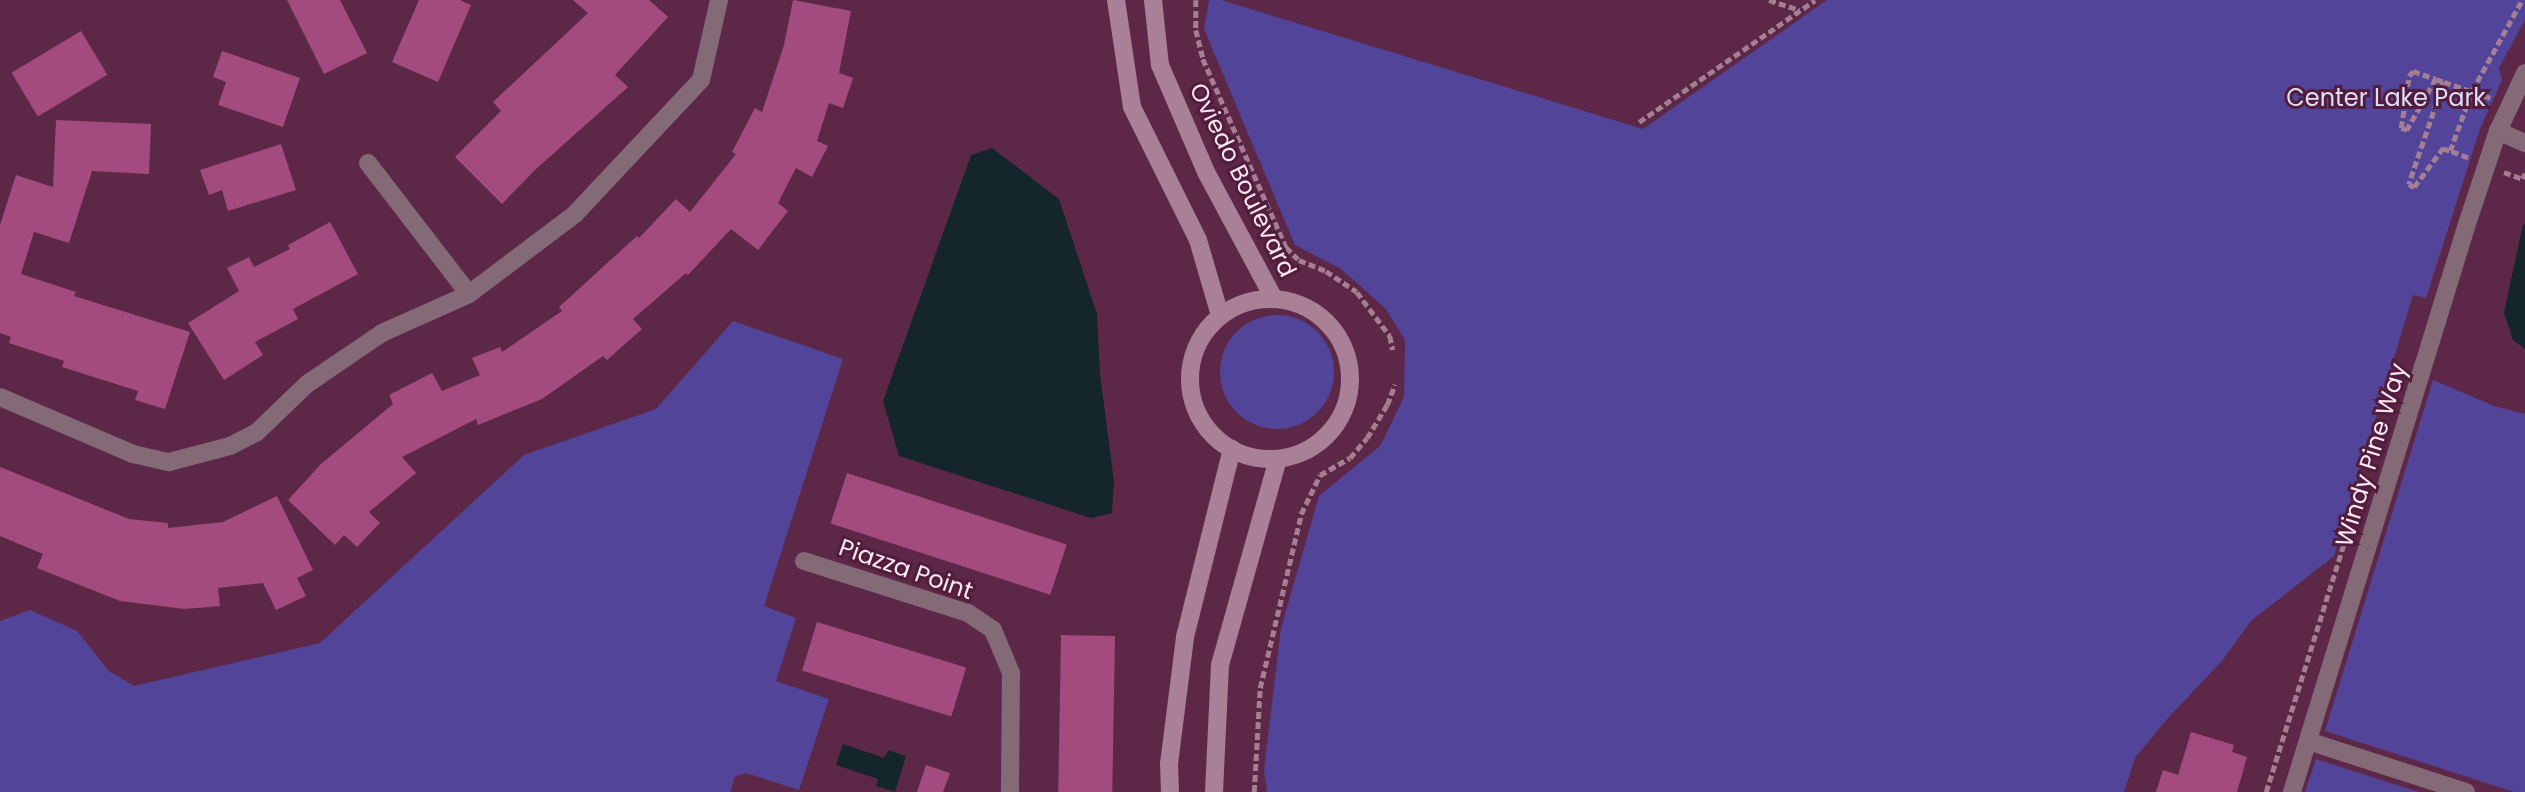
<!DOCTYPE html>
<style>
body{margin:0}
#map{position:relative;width:2525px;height:792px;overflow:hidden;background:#5d2847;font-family:Poppins,sans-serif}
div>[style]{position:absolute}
.green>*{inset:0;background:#514499}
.round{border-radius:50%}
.water>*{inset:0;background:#14252c}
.building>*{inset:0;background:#a34a7e;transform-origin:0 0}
.path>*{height:4.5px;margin-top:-2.25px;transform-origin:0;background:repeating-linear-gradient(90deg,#a57e94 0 7px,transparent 0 10.5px)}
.street>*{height:18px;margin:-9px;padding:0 9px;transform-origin:9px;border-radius:9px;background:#846977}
.secondary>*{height:18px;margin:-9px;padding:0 9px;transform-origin:9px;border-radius:9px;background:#aa8096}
.secondary>.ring{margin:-9px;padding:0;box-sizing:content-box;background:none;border:18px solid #aa8096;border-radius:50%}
span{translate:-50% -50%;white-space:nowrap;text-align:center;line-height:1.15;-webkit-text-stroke:6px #521d3c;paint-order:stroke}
.park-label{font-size:24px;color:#dedef6}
.street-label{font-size:24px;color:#fde8f3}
</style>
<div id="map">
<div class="green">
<i style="clip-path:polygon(1209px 0,1221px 0,1643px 129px,1827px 0,2525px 0,2525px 20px,2499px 68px,2502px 80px,2480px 129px,2426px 298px,2413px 295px,2334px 556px,2251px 621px,2222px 661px,2168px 718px,2135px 758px,2124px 792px,1267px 792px,1264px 770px,1281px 628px,1319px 496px,1380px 446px,1404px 397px,1405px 340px,1386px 309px,1341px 269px,1295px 245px,1204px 29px)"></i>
<i class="round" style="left:1220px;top:315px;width:114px;height:114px"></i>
<i style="clip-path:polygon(733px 321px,843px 359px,764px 606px,796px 618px,776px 681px,829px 699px,799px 790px,746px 773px,735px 777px,730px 792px,0 792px,0 621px,30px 610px,77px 631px,109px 671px,134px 686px,320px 643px,524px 455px,656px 409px)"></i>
<i style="clip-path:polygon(2433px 380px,2494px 406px,2525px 414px,2525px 792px,2514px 792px,2325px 731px)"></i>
<i style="clip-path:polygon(2316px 759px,2419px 792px,2305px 792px)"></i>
</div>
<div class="water">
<i style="clip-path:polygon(992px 148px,1059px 199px,1097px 314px,1100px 374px,1114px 482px,1112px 513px,1091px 518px,899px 456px,883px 401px,971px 155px)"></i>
<i style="clip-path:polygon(2523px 224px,2525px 225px,2525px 349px,2513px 340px,2504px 313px)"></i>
<i style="clip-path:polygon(843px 744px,884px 758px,888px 750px,906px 756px,895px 792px,876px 786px,878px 779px,836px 765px)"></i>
</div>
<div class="building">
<i style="clip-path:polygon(287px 0,340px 0,367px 53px,324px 74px)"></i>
<i style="clip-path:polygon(419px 0,460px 0,471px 5px,438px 82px,392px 62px)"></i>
<i style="clip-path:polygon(573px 0,649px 0,668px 17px,615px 75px,628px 87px,535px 170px,502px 204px,455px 157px,501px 111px,493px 102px,588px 13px)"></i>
<i style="clip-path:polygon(793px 0,851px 11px,839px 73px,853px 78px,843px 108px,829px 103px,817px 141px,828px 146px,812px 177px,796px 168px,778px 203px,788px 211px,758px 250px,731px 229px,688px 275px,686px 273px,633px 319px,642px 329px,607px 360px,603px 356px,542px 399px,478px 425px,476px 419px,402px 457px,416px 473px,369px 512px,380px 523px,357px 547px,344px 535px,335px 545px,288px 500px,321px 464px,393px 404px,389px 395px,432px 373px,442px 391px,480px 375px,472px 358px,500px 347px,502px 352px,562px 311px,559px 307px,637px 236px,639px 238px,676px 199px,690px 212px,736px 154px,732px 152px,755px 108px,762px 112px,784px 45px)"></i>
<i style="left:81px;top:31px;width:51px;height:81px;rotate:59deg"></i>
<i style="clip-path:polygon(222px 51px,300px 78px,283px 127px,218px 105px,226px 82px,213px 77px)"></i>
<i style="clip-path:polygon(56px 120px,151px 124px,149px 174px,92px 171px,69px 243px,34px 232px,21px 274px,76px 292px,74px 296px,190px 332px,165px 409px,135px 400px,138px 391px,62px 367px,64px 361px,9px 343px,11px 337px,0 333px,0 225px,16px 175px,53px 187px)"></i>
<i style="clip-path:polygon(281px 144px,296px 190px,228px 211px,222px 190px,209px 195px,200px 170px)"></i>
<i style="clip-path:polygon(330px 222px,358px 274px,293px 309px,298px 319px,255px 342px,263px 355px,224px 380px,188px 323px,239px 291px,227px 268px,249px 257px,254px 267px,290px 249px,288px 245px)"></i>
<i style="clip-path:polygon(0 467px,129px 519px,168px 523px,168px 528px,223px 522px,277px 496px,313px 570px,297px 578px,306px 596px,276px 610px,263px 583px,218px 588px,220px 606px,185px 609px,120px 601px,37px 568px,43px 554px,0 536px)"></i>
<i style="left:847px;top:473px;width:231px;height:53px;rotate:18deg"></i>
<i style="left:817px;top:622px;width:156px;height:51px;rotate:17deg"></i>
<i style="left:1061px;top:635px;width:54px;height:157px;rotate:1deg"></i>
<i style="clip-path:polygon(2191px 732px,2234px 745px,2232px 752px,2247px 757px,2237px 792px,2156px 792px,2163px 770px,2178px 775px)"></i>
<i style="clip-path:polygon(926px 765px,950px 773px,943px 792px,917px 792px)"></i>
</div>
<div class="path">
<i style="left:1196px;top:0;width:30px;rotate:90deg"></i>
<i style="left:1196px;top:30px;width:30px;rotate:76deg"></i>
<i style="left:1203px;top:59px;width:206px;rotate:66.2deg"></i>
<i style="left:1286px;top:247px;width:18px;rotate:45deg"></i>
<i style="left:1299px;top:260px;width:29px;rotate:22deg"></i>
<i style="left:1326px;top:271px;width:37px;rotate:34deg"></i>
<i style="left:1357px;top:292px;width:55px;rotate:53.1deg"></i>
<i style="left:1390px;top:336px;width:14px;rotate:78deg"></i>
<i style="left:1769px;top:0;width:32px;rotate:18deg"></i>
<i style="left:2436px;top:79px;width:59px;rotate:119.6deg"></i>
<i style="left:2407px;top:130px;width:6px;rotate:-162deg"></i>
<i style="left:2401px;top:128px;width:53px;rotate:-81.3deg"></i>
<i style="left:2409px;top:76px;width:6px;rotate:-51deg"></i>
<i style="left:2413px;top:71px;width:24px;rotate:19deg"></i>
<i style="left:2436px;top:79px;width:9px;rotate:21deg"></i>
<i style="left:2444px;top:82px;width:108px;rotate:108.9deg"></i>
<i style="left:2409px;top:184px;width:6px;rotate:31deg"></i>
<i style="left:2414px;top:187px;width:49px;rotate:-53.4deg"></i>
<i style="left:2443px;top:148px;width:8px;rotate:23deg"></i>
<i style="left:2444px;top:82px;width:50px;rotate:18.8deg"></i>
<i style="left:1639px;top:122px;width:214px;rotate:-34.7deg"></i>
<i style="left:2468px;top:158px;width:19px;rotate:-159deg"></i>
<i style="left:2450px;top:151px;width:64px;rotate:-69.9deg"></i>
<i style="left:2472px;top:91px;width:102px;rotate:-61.2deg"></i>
<i style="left:2504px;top:172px;width:20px;rotate:20deg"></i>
<i style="left:2523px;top:179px;width:6px;rotate:-72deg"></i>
<i style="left:1254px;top:792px;width:104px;rotate:-86.7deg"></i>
<i style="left:1260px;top:688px;width:179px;rotate:-76.7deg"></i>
<i style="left:1301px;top:514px;width:43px;rotate:-64deg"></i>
<i style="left:1320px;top:475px;width:34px;rotate:-30deg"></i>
<i style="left:1350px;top:458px;width:26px;rotate:-50deg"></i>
<i style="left:1367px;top:438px;width:39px;rotate:-59deg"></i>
<i style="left:1387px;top:405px;width:22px;rotate:-69deg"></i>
<i style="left:2266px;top:792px;width:261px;rotate:-72.6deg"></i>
</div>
<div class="street">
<i style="left:2498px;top:131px;width:30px;rotate:24deg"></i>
<i style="left:368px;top:163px;width:165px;rotate:52.4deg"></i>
<i style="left:0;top:397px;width:145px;rotate:23.2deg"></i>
<i style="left:133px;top:454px;width:37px;rotate:13deg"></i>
<i style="left:169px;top:462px;width:63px;rotate:-14.7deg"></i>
<i style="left:230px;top:446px;width:30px;rotate:-27deg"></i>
<i style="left:257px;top:432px;width:69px;rotate:-43.8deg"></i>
<i style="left:307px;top:384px;width:91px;rotate:-34.2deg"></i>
<i style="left:382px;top:333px;width:95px;rotate:-24.1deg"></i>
<i style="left:469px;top:294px;width:133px;rotate:-37deg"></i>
<i style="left:575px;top:214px;width:184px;rotate:-46.8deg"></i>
<i style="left:701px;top:80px;width:82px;rotate:-77.3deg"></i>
<i style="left:804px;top:561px;width:172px;rotate:17.6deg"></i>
<i style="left:968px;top:613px;width:30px;rotate:34deg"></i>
<i style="left:993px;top:630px;width:47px;rotate:67.3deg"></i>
<i style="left:1011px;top:673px;width:119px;rotate:90.5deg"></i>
<i style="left:2308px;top:741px;width:166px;rotate:17.9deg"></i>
<i style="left:2292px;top:792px;width:591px;rotate:-72.88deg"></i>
<i style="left:2466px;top:227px;width:101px;rotate:-71.6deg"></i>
<i style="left:2498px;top:131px;width:64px;rotate:-65deg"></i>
</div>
<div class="secondary">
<i style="left:1116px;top:0;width:108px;rotate:81.5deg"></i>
<i style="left:1132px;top:107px;width:148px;rotate:63.6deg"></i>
<i style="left:1198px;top:240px;width:78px;rotate:73.7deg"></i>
<i style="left:1153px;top:0;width:65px;rotate:83.9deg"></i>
<i style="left:1160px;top:65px;width:116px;rotate:66.7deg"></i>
<i style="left:1206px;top:172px;width:144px;rotate:61.8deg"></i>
<i class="ring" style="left:1190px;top:299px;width:142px;height:142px"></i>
<i style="left:1170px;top:792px;width:28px;rotate:-92deg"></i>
<i style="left:1169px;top:764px;width:128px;rotate:-82.8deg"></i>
<i style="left:1185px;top:637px;width:194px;rotate:-76deg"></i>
<i style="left:1214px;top:792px;width:127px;rotate:-87.3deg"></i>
<i style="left:1220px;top:665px;width:214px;rotate:-74.3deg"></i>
</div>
<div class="park-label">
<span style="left:2386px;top:98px">Center Lake Park</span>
</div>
<div class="street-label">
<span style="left:1243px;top:180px;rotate:64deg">Oviedo Boulevard</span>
<span style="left:2371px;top:455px;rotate:-73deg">Windy Pine Way</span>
<span style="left:906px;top:569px;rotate:19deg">Piazza Point</span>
</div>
</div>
